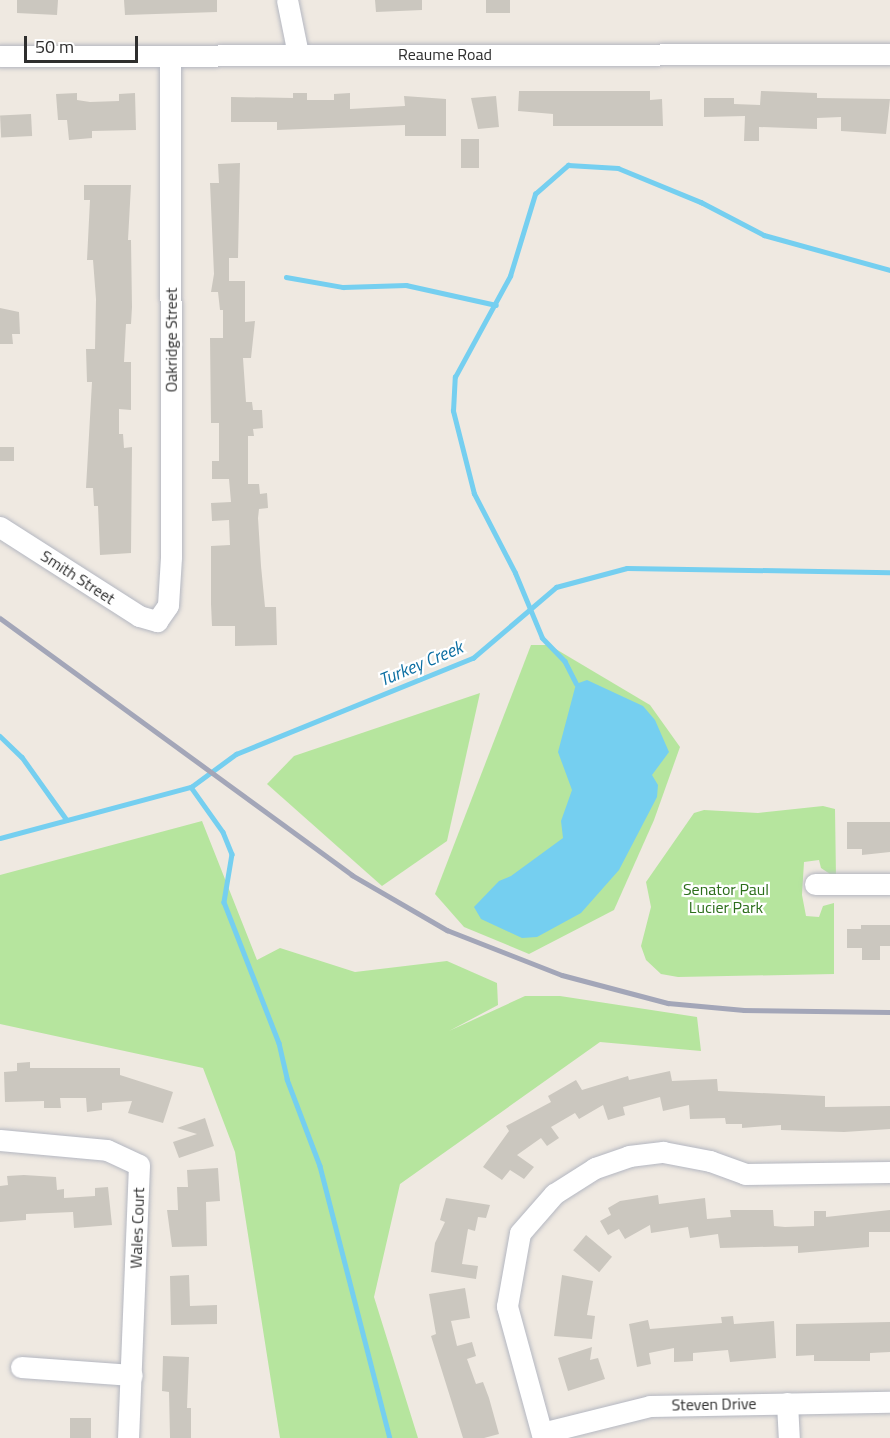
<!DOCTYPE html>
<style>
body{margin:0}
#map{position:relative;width:890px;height:1438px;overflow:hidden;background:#efe9e1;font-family:"Titillium Web",sans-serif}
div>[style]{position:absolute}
.green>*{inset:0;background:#b6e59e}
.water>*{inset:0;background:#75cff0}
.stream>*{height:4.5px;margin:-2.25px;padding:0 2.25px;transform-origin:2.25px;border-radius:2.25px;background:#75cff0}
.building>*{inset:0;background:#cbc7bf;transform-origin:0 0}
.roads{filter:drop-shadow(0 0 2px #b4b7c1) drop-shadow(0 0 2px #b4b7c1)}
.minor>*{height:21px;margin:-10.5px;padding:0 10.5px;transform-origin:10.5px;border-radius:10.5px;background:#fff}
.rail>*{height:4.5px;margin:-2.25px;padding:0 2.25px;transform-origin:2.25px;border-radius:2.25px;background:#a3a6b8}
span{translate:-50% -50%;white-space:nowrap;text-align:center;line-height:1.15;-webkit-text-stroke:4.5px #fff;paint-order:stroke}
.street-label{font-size:16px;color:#2e2e2e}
.park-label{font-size:16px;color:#2c6e1b}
.water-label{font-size:18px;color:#0d6fa3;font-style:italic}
.scale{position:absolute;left:24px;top:36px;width:114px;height:27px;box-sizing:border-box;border:3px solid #2e2e2e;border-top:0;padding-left:8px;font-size:18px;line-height:21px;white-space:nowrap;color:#2e2e2e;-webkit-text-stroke:4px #fff;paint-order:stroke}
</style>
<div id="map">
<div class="green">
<i style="clip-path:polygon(531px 645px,549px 645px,650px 705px,680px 747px,654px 820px,614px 910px,529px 954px,464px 927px,435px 894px)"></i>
<i style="clip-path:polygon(480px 693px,447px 841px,382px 886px,267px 784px,294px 756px)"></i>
<i style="clip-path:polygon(823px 806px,835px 809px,836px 878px,821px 868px,819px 860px,804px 862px,802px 895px,806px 916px,819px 917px,823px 906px,834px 903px,834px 974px,678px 977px,661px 974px,646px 960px,641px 946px,651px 907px,646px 882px,694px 813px,704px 810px,758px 813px)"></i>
<i style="clip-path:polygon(202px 821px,257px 960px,280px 948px,355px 972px,447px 961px,497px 983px,498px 1005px,449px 1031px,525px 996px,560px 996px,697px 1017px,701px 1051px,600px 1042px,400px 1184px,374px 1297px,418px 1438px,280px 1438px,235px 1152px,203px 1068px,0 1024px,0 875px)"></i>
</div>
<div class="water">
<i style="clip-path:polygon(587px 680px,643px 706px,655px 720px,669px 752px,652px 775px,658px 785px,657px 797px,619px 870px,581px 913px,537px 937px,522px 938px,481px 919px,474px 907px,499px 881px,511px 876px,563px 838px,561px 821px,572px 790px,558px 752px,576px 684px)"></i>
</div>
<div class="stream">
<i style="left:286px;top:277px;width:58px;rotate:10deg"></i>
<i style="left:343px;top:287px;width:63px;rotate:-1.8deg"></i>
<i style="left:406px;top:285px;width:92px;rotate:12.5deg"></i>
<i style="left:576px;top:684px;width:25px;rotate:-117deg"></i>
<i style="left:565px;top:662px;width:33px;rotate:-134deg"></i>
<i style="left:542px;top:638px;width:70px;rotate:-112.6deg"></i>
<i style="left:515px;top:573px;width:89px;rotate:-117.4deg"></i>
<i style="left:474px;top:494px;width:86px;rotate:-104.2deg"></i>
<i style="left:453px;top:411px;width:34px;rotate:-87deg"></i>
<i style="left:455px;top:377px;width:115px;rotate:-61.4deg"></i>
<i style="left:510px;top:276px;width:86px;rotate:-73deg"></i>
<i style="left:535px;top:194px;width:44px;rotate:-41.3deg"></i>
<i style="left:568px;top:165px;width:50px;rotate:3.4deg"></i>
<i style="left:618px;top:168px;width:90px;rotate:22.3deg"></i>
<i style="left:701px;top:202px;width:71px;rotate:27.6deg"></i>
<i style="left:764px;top:235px;width:131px;rotate:15.5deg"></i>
<i style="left:0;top:736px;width:30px;rotate:44deg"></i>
<i style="left:22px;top:757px;width:77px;rotate:54.5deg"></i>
<i style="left:191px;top:787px;width:55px;rotate:54.6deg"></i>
<i style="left:223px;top:832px;width:24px;rotate:68deg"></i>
<i style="left:232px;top:854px;width:49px;rotate:99.5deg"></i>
<i style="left:224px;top:902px;width:151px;rotate:68.7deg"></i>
<i style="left:279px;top:1043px;width:37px;rotate:77deg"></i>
<i style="left:287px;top:1079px;width:93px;rotate:69.2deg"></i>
<i style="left:320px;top:1166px;width:281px;rotate:75.6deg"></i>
<i style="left:0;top:838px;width:198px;rotate:-15deg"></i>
<i style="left:191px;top:787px;width:56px;rotate:-36.3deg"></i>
<i style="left:236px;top:754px;width:256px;rotate:-22.1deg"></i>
<i style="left:473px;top:658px;width:109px;rotate:-40.5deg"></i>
<i style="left:556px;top:587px;width:73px;rotate:-15deg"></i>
<i style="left:627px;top:568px;width:263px;rotate:0.9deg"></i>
</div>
<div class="building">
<i style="clip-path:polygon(17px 0,58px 0,57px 15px,17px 13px)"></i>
<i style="clip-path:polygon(124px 0,217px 0,217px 12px,125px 15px)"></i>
<i style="clip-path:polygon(375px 0,422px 0,422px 10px,376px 12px)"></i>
<i style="left:486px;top:0;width:24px;height:13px"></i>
<i style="clip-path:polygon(519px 91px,650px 91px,650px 100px,662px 99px,663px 126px,553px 126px,553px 114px,518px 111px)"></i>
<i style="clip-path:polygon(761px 91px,817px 93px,817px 98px,890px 99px,886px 134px,841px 131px,841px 117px,817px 118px,817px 129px,759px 127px,759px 141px,744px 141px,745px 116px,704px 117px,704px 98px,734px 98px,734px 104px,760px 105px)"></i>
<i style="clip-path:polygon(77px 93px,77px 100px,90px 102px,119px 101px,119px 94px,135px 93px,136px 130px,92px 131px,92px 138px,69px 140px,67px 120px,58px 120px,56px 94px)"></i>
<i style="clip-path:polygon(293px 93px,307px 93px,307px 100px,334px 100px,334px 94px,350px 93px,350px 109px,405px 106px,404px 96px,446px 99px,446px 136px,405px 136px,405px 125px,277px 130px,277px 122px,231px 122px,231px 97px,293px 98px)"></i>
<i style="clip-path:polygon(496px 96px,499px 127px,478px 129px,471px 98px)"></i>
<i style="left:31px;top:114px;width:22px;height:31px;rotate:87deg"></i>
<i style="left:461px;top:139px;width:18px;height:29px"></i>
<i style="clip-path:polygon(240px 163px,238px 258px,229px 258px,229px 281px,245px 281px,245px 322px,255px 321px,251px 358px,243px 358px,246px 402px,252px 402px,253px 410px,262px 410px,263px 428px,253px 429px,254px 436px,248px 436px,248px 484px,259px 484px,260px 494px,267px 493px,268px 508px,259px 509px,258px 518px,261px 566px,265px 607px,276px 607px,277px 645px,235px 646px,235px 626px,212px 626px,211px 604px,211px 546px,230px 545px,229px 520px,212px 521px,211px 503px,231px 502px,229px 479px,212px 479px,212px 461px,219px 461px,219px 423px,211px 423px,210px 338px,223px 338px,223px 310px,220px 310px,218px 292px,211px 292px,214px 274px,210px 183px,219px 183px,218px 164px)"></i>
<i style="clip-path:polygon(84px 185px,131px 185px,128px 240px,131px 240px,132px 307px,131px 324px,126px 324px,124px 362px,131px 362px,131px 410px,119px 409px,119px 434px,123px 434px,124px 448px,132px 447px,131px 553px,100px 555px,98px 506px,94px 506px,93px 488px,86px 488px,92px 382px,87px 382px,86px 349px,95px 349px,96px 299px,93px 260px,87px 260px,90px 200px,84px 200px)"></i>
<i style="clip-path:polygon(0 308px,19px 312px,20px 334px,12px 334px,13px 344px,0 344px)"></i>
<i style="left:0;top:447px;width:14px;height:14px"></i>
<i style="clip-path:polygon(847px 822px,890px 822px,890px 852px,862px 855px,862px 849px,847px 849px)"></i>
<i style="clip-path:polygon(861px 925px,890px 925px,890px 946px,880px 946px,880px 960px,862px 960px,862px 948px,847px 948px,847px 929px,861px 929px)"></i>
<i style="clip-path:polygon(30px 1062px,30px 1068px,120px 1068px,120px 1075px,173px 1092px,163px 1123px,128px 1113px,132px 1101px,102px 1103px,102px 1110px,87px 1112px,86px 1098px,60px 1098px,61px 1108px,44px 1108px,44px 1101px,5px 1102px,4px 1072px,17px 1071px,17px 1063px)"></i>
<i style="clip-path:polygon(670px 1071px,672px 1081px,717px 1079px,718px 1091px,825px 1096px,825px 1107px,890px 1106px,890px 1129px,844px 1132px,781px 1130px,781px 1125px,742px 1128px,742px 1124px,726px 1124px,725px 1118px,690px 1119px,689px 1105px,663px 1111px,660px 1097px,623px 1107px,625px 1115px,608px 1120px,603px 1105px,579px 1119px,575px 1113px,551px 1127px,559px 1138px,547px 1146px,541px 1138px,517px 1155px,534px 1167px,524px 1179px,510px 1170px,502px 1180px,483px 1167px,509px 1131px,506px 1126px,551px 1102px,548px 1096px,576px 1080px,582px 1090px,628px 1076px,629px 1080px)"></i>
<i style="clip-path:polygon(205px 1118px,214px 1146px,179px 1158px,173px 1142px,197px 1134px,177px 1128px)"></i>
<i style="clip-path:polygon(218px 1168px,220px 1201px,206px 1202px,207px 1246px,172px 1247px,167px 1210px,178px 1210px,177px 1187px,188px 1187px,187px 1170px)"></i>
<i style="clip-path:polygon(24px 1175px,56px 1177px,57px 1190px,64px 1189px,64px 1198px,95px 1196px,95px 1188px,108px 1187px,112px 1225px,74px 1228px,73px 1212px,26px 1214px,26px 1220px,0 1222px,0 1186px,8px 1185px,7px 1176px)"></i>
<i style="clip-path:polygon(658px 1195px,659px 1204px,705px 1198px,707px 1219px,731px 1217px,730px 1210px,773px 1210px,774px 1226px,785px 1227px,814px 1226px,814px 1211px,826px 1211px,826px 1217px,890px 1210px,890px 1232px,869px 1232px,869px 1247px,798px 1253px,798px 1246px,720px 1248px,718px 1234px,690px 1238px,688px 1227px,651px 1233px,650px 1225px,625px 1239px,619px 1229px,608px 1235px,600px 1221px,611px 1215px,608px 1208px,620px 1201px)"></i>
<i style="clip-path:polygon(446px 1198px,490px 1205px,486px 1218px,478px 1217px,475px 1231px,468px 1229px,462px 1264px,478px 1266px,476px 1279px,431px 1272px,435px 1243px,445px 1222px,440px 1220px)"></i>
<i style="left:586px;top:1235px;width:34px;height:20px;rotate:40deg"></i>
<i style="clip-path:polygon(189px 1275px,190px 1306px,217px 1305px,217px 1324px,171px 1325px,170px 1276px)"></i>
<i style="clip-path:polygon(562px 1275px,593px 1281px,587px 1315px,595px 1316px,592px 1339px,554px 1336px)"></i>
<i style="clip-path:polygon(465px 1288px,470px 1318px,451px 1321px,457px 1346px,472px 1342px,476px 1356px,467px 1359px,476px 1384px,483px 1382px,489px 1398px,499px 1434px,484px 1438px,463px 1438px,431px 1336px,436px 1334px,429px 1294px)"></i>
<i style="clip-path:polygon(733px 1316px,734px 1324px,774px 1321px,776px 1358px,730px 1362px,728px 1350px,693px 1353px,693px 1361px,674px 1362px,674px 1348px,649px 1353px,651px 1364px,637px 1367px,629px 1324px,648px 1320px,650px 1329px,722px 1323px,721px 1317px)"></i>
<i style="clip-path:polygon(890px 1322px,890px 1352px,870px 1353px,870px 1361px,814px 1361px,814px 1355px,796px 1356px,796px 1324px)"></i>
<i style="clip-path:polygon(592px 1347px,590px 1360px,598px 1358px,605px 1379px,568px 1391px,558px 1358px)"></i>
<i style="clip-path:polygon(163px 1356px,189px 1357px,187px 1408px,191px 1408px,191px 1438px,170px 1438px,169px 1392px,162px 1391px)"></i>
<i style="left:70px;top:1418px;width:21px;height:20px"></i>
</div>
<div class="roads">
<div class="minor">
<i style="left:287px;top:0;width:55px;rotate:78.5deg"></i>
<i style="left:0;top:56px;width:890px;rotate:-0.13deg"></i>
<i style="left:0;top:527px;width:165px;rotate:32.6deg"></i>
<i style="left:139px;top:616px;width:19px;rotate:16deg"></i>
<i style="left:157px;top:621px;width:19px;rotate:-55deg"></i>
<i style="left:168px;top:605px;width:48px;rotate:-86.4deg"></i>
<i style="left:171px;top:557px;width:501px;rotate:-90.11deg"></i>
<i style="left:815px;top:884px;width:75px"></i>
<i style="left:0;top:1140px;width:107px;rotate:5.3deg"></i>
<i style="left:107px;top:1150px;width:35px;rotate:25deg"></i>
<i style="left:139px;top:1165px;width:273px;rotate:92.3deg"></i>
<i style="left:21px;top:1367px;width:111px;rotate:4.1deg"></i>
<i style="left:787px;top:1403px;width:35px;rotate:87deg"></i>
<i style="left:542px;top:1433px;width:111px;rotate:-14deg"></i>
<i style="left:650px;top:1406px;width:240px;rotate:-1deg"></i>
<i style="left:543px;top:1438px;width:137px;rotate:-105.3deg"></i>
<i style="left:507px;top:1306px;width:74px;rotate:-79.9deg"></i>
<i style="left:520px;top:1233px;width:52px;rotate:-48.9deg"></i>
<i style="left:554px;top:1194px;width:49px;rotate:-32.4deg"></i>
<i style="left:595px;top:1168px;width:36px;rotate:-19deg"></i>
<i style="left:629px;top:1156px;width:34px;rotate:-7deg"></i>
<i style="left:663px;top:1152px;width:48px;rotate:10.8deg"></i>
<i style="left:710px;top:1161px;width:37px;rotate:20deg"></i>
<i style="left:745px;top:1174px;width:145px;rotate:-0.8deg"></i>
</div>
</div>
<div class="rail">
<i style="left:0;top:618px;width:436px;rotate:36.1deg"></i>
<i style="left:352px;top:875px;width:110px;rotate:30.1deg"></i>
<i style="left:447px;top:930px;width:123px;rotate:21.4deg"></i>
<i style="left:562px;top:975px;width:110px;rotate:14.8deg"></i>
<i style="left:668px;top:1003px;width:76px;rotate:5.3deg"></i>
<i style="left:744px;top:1010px;width:146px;rotate:0.8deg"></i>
</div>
<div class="street-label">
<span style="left:445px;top:54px">Reaume Road</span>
<span style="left:171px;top:340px;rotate:-90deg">Oakridge Street</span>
<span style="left:78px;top:577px;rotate:33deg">Smith Street</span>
<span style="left:137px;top:1228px;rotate:-88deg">Wales Court</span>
<span style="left:714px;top:1404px;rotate:-1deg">Steven Drive</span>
</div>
<div class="park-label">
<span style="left:726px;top:898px">Senator Paul<br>Lucier Park</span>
</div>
<div class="water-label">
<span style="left:421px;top:664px;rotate:-23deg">Turkey Creek</span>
</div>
<div class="scale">50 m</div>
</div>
